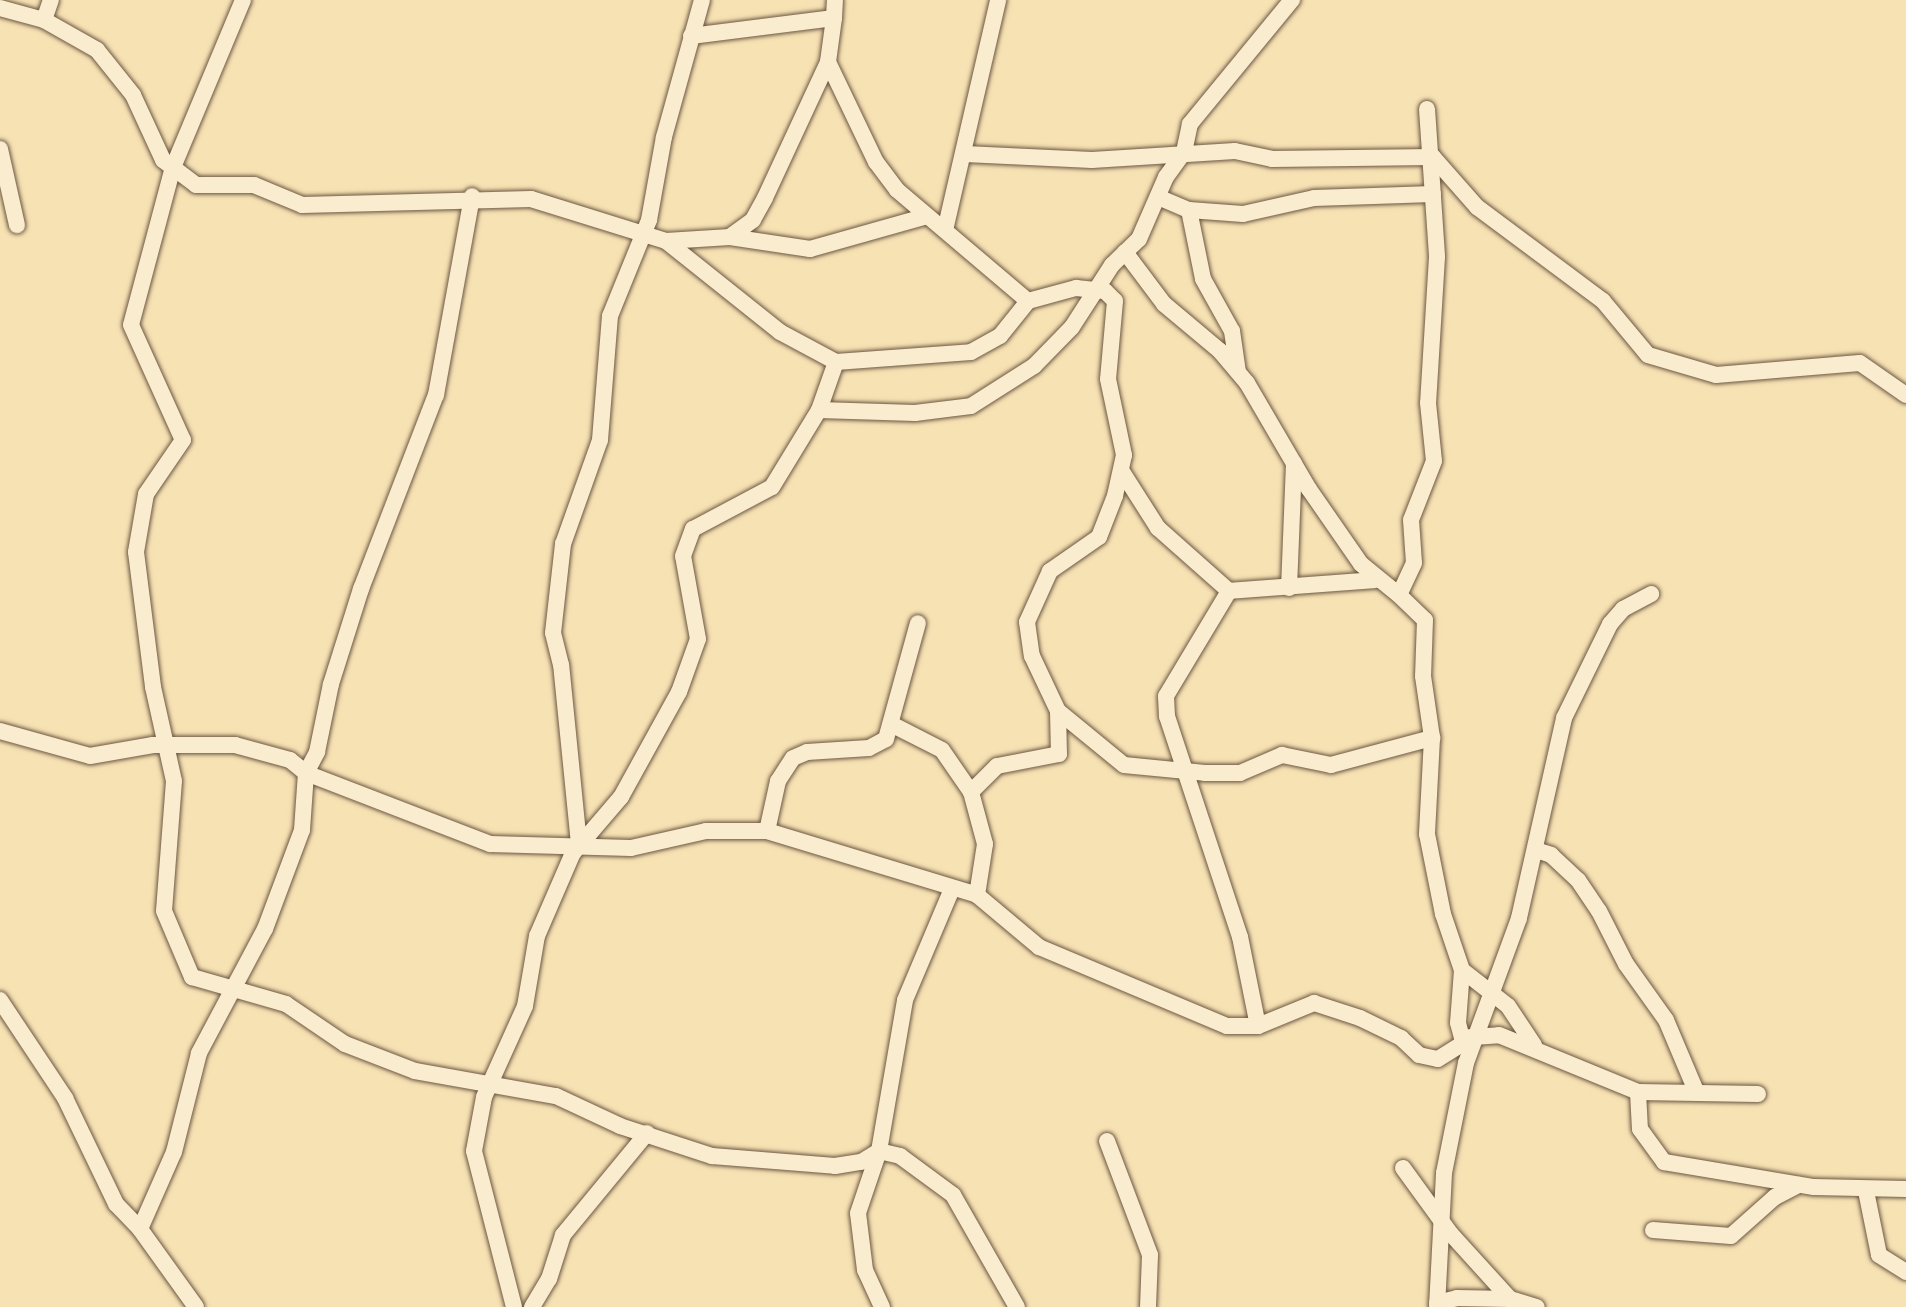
<!DOCTYPE html>
<style>
body{margin:0}
#map{position:relative;width:1906px;height:1307px;overflow:hidden;background:#f7e2b4;font-family:"Sorts Mill Goudy",serif}
div>[style]{position:absolute}
.roads{filter:drop-shadow(0 0 2px #6c5742) drop-shadow(0 0 2px #6c5742)}
.street>*{height:16px;margin:-8px;padding:0 8px;transform-origin:8px;border-radius:8px;background:#faecce}
span{translate:-50% -50%;white-space:nowrap;text-align:center;line-height:1.15;-webkit-text-stroke:6px #faecce;paint-order:stroke}
</style>
<div id="map">
<div class="roads">
<div class="street">
<i style="left:243px;top:0;width:181px;rotate:112.7deg"></i>
<i style="left:173px;top:167px;width:163px;rotate:104.9deg"></i>
<i style="left:131px;top:325px;width:126px;rotate:65.7deg"></i>
<i style="left:183px;top:440px;width:65px;rotate:124.4deg"></i>
<i style="left:146px;top:494px;width:59px;rotate:99.8deg"></i>
<i style="left:136px;top:552px;width:136px;rotate:82.8deg"></i>
<i style="left:153px;top:687px;width:96px;rotate:77.4deg"></i>
<i style="left:174px;top:781px;width:130px;rotate:94.4deg"></i>
<i style="left:164px;top:911px;width:72px;rotate:67deg"></i>
<i style="left:192px;top:977px;width:98px;rotate:16deg"></i>
<i style="left:286px;top:1004px;width:71px;rotate:34.1deg"></i>
<i style="left:345px;top:1044px;width:75px;rotate:21.1deg"></i>
<i style="left:415px;top:1071px;width:143px;rotate:10.1deg"></i>
<i style="left:556px;top:1096px;width:71px;rotate:25.1deg"></i>
<i style="left:620px;top:1126px;width:97px;rotate:18.1deg"></i>
<i style="left:712px;top:1156px;width:123px;rotate:4.6deg"></i>
<i style="left:835px;top:1166px;width:26px;rotate:-9deg"></i>
<i style="left:861px;top:1162px;width:21px;rotate:-31deg"></i>
<i style="left:879px;top:1151px;width:22px;rotate:13deg"></i>
<i style="left:900px;top:1156px;width:66px;rotate:36.3deg"></i>
<i style="left:953px;top:1195px;width:129px;rotate:60.3deg"></i>
<i style="left:0;top:8px;width:46px;rotate:15.3deg"></i>
<i style="left:44px;top:20px;width:61px;rotate:29.5deg"></i>
<i style="left:97px;top:50px;width:58px;rotate:51.3deg"></i>
<i style="left:133px;top:95px;width:72px;rotate:65.2deg"></i>
<i style="left:163px;top:160px;width:41px;rotate:37.1deg"></i>
<i style="left:196px;top:185px;width:58px"></i>
<i style="left:254px;top:185px;width:52px;rotate:22.6deg"></i>
<i style="left:302px;top:205px;width:229px;rotate:-1.5deg"></i>
<i style="left:531px;top:199px;width:141px;rotate:17.3deg"></i>
<i style="left:666px;top:241px;width:146px;rotate:38.6deg"></i>
<i style="left:780px;top:332px;width:64px;rotate:28.2deg"></i>
<i style="left:836px;top:362px;width:135px;rotate:-4.2deg"></i>
<i style="left:971px;top:352px;width:33px;rotate:-29deg"></i>
<i style="left:1000px;top:336px;width:45px;rotate:-51.3deg"></i>
<i style="left:1028px;top:301px;width:50px;rotate:-15.2deg"></i>
<i style="left:1076px;top:288px;width:29px;rotate:6deg"></i>
<i style="left:1105px;top:291px;width:14px;rotate:45deg"></i>
<i style="left:1115px;top:301px;width:78px;rotate:95.1deg"></i>
<i style="left:1108px;top:379px;width:78px;rotate:78.1deg"></i>
<i style="left:1124px;top:455px;width:42px;rotate:102.4deg"></i>
<i style="left:1115px;top:496px;width:44px;rotate:111.3deg"></i>
<i style="left:1099px;top:537px;width:60px;rotate:145.2deg"></i>
<i style="left:1050px;top:571px;width:56px;rotate:114.3deg"></i>
<i style="left:1027px;top:622px;width:34px;rotate:82deg"></i>
<i style="left:1032px;top:656px;width:61px;rotate:64.7deg"></i>
<i style="left:1058px;top:711px;width:43px;rotate:88.7deg"></i>
<i style="left:1059px;top:754px;width:63px;rotate:169deg"></i>
<i style="left:997px;top:766px;width:37px;rotate:135deg"></i>
<i style="left:834px;top:18px;width:18px;rotate:-87deg"></i>
<i style="left:44px;top:20px;width:21px;rotate:-71deg"></i>
<i style="left:691px;top:36px;width:144px;rotate:-7.2deg"></i>
<i style="left:834px;top:18px;width:44px;rotate:97.8deg"></i>
<i style="left:828px;top:62px;width:150px;rotate:114.9deg"></i>
<i style="left:765px;top:198px;width:25px;rotate:119deg"></i>
<i style="left:753px;top:220px;width:29px;rotate:144deg"></i>
<i style="left:828px;top:62px;width:111px;rotate:64.4deg"></i>
<i style="left:876px;top:162px;width:35px;rotate:53deg"></i>
<i style="left:897px;top:190px;width:172px;rotate:40.3deg"></i>
<i style="left:1427px;top:109px;width:148px;rotate:86.1deg"></i>
<i style="left:1437px;top:257px;width:146px;rotate:93.5deg"></i>
<i style="left:1428px;top:403px;width:58px;rotate:84.1deg"></i>
<i style="left:1434px;top:461px;width:63px;rotate:111.3deg"></i>
<i style="left:1411px;top:520px;width:43px;rotate:86deg"></i>
<i style="left:1414px;top:563px;width:35px;rotate:115deg"></i>
<i style="left:1399px;top:595px;width:36px;rotate:44deg"></i>
<i style="left:1425px;top:620px;width:56px;rotate:92deg"></i>
<i style="left:1423px;top:676px;width:63px;rotate:81.7deg"></i>
<i style="left:1432px;top:738px;width:96px;rotate:93deg"></i>
<i style="left:1427px;top:834px;width:82px;rotate:78.7deg"></i>
<i style="left:1443px;top:914px;width:59px;rotate:71.3deg"></i>
<i style="left:1462px;top:970px;width:53px;rotate:94.3deg"></i>
<i style="left:1458px;top:1023px;width:16px;rotate:75deg"></i>
<i style="left:1462px;top:1038px;width:11px;rotate:-5deg"></i>
<i style="left:0;top:149px;width:78px;rotate:77.4deg"></i>
<i style="left:965px;top:154px;width:127px;rotate:2.7deg"></i>
<i style="left:1092px;top:160px;width:143px;rotate:-3.6deg"></i>
<i style="left:1235px;top:151px;width:38px;rotate:12deg"></i>
<i style="left:1272px;top:159px;width:161px;rotate:-0.7deg"></i>
<i style="left:1433px;top:157px;width:67px;rotate:48.7deg"></i>
<i style="left:1477px;top:207px;width:157px;rotate:36.7deg"></i>
<i style="left:1603px;top:301px;width:70px;rotate:50.2deg"></i>
<i style="left:1648px;top:355px;width:71px;rotate:16.4deg"></i>
<i style="left:1716px;top:375px;width:144px;rotate:-4.8deg"></i>
<i style="left:1860px;top:363px;width:56px;rotate:34.8deg"></i>
<i style="left:1158px;top:197px;width:34px;rotate:23deg"></i>
<i style="left:1189px;top:210px;width:70px;rotate:78.5deg"></i>
<i style="left:1203px;top:279px;width:60px;rotate:60.9deg"></i>
<i style="left:1232px;top:331px;width:41px;rotate:81.7deg"></i>
<i style="left:1189px;top:210px;width:54px;rotate:4.2deg"></i>
<i style="left:1243px;top:214px;width:73px;rotate:-12.7deg"></i>
<i style="left:1314px;top:198px;width:119px;rotate:-1.9deg"></i>
<i style="left:946px;top:226px;width:232px;rotate:-77deg"></i>
<i style="left:666px;top:241px;width:64px;rotate:-3.6deg"></i>
<i style="left:730px;top:237px;width:81px;rotate:8.5deg"></i>
<i style="left:810px;top:249px;width:118px;rotate:-15.7deg"></i>
<i style="left:1125px;top:252px;width:65px;rotate:53.1deg"></i>
<i style="left:1164px;top:304px;width:73px;rotate:40deg"></i>
<i style="left:1220px;top:351px;width:42px;rotate:49.8deg"></i>
<i style="left:1247px;top:383px;width:123px;rotate:59.7deg"></i>
<i style="left:1309px;top:489px;width:91px;rotate:55.3deg"></i>
<i style="left:1361px;top:564px;width:49px;rotate:39.2deg"></i>
<i style="left:819px;top:410px;width:96px;rotate:1.8deg"></i>
<i style="left:915px;top:413px;width:56px;rotate:-7.1deg"></i>
<i style="left:971px;top:406px;width:75px;rotate:-32.4deg"></i>
<i style="left:1034px;top:366px;width:54px;rotate:-45.7deg"></i>
<i style="left:1072px;top:327px;width:74px;rotate:-57.2deg"></i>
<i style="left:1112px;top:265px;width:37px;rotate:-44deg"></i>
<i style="left:1139px;top:239px;width:68px;rotate:-66.5deg"></i>
<i style="left:1166px;top:177px;width:31px;rotate:-54deg"></i>
<i style="left:1184px;top:152px;width:29px;rotate:-78deg"></i>
<i style="left:1190px;top:124px;width:161px;rotate:-50.6deg"></i>
<i style="left:1121px;top:470px;width:69px;rotate:57.5deg"></i>
<i style="left:1158px;top:528px;width:95px;rotate:41.6deg"></i>
<i style="left:1289px;top:588px;width:125px;rotate:-87.7deg"></i>
<i style="left:1058px;top:711px;width:85px;rotate:39.3deg"></i>
<i style="left:1124px;top:765px;width:81px;rotate:5.6deg"></i>
<i style="left:1205px;top:773px;width:35px"></i>
<i style="left:1240px;top:773px;width:46px;rotate:-23.2deg"></i>
<i style="left:1282px;top:755px;width:50px;rotate:11.5deg"></i>
<i style="left:1331px;top:765px;width:105px;rotate:-15deg"></i>
<i style="left:891px;top:724px;width:57px;rotate:27deg"></i>
<i style="left:942px;top:750px;width:51px;rotate:55.4deg"></i>
<i style="left:971px;top:792px;width:54px;rotate:74.9deg"></i>
<i style="left:985px;top:844px;width:52px;rotate:98.9deg"></i>
<i style="left:0;top:731px;width:93px;rotate:15.5deg"></i>
<i style="left:90px;top:756px;width:64px;rotate:-9.9deg"></i>
<i style="left:153px;top:745px;width:82px"></i>
<i style="left:235px;top:745px;width:57px;rotate:15.3deg"></i>
<i style="left:290px;top:760px;width:21px;rotate:39deg"></i>
<i style="left:306px;top:773px;width:197px;rotate:21.1deg"></i>
<i style="left:490px;top:844px;width:141px;rotate:1.6deg"></i>
<i style="left:631px;top:848px;width:77px;rotate:-12.8deg"></i>
<i style="left:706px;top:831px;width:61px"></i>
<i style="left:767px;top:831px;width:220px;rotate:16.9deg"></i>
<i style="left:977px;top:895px;width:81px;rotate:40deg"></i>
<i style="left:1039px;top:947px;width:204px;rotate:22.8deg"></i>
<i style="left:1227px;top:1026px;width:31px"></i>
<i style="left:1258px;top:1026px;width:61px;rotate:-22.3deg"></i>
<i style="left:1314px;top:1003px;width:48px;rotate:18.1deg"></i>
<i style="left:1360px;top:1018px;width:46px;rotate:26deg"></i>
<i style="left:1401px;top:1038px;width:25px;rotate:43deg"></i>
<i style="left:1419px;top:1055px;width:19px;rotate:12deg"></i>
<i style="left:1438px;top:1059px;width:41px;rotate:-32.2deg"></i>
<i style="left:1473px;top:1037px;width:26px;rotate:-4deg"></i>
<i style="left:1499px;top:1035px;width:150px;rotate:22.3deg"></i>
<i style="left:1638px;top:1092px;width:120px;rotate:1deg"></i>
<i style="left:767px;top:831px;width:51px;rotate:-77.6deg"></i>
<i style="left:778px;top:781px;width:27px;rotate:-57deg"></i>
<i style="left:793px;top:758px;width:15px;rotate:-23deg"></i>
<i style="left:807px;top:752px;width:62px;rotate:-3.7deg"></i>
<i style="left:869px;top:748px;width:19px;rotate:-28deg"></i>
<i style="left:886px;top:739px;width:120px;rotate:-74.6deg"></i>
<i style="left:579px;top:844px;width:180px;rotate:-95.7deg"></i>
<i style="left:561px;top:665px;width:33px;rotate:-104deg"></i>
<i style="left:553px;top:633px;width:90px;rotate:-83.6deg"></i>
<i style="left:563px;top:544px;width:110px;rotate:-70.4deg"></i>
<i style="left:600px;top:440px;width:124px;rotate:-85.4deg"></i>
<i style="left:610px;top:316px;width:104px;rotate:-67.9deg"></i>
<i style="left:649px;top:220px;width:84px;rotate:-79.8deg"></i>
<i style="left:664px;top:137px;width:142px;rotate:-74.5deg"></i>
<i style="left:1536px;top:850px;width:16px;rotate:18deg"></i>
<i style="left:1551px;top:855px;width:37px;rotate:43deg"></i>
<i style="left:1578px;top:880px;width:37px;rotate:56deg"></i>
<i style="left:1599px;top:911px;width:59px;rotate:63deg"></i>
<i style="left:1626px;top:964px;width:69px;rotate:54.5deg"></i>
<i style="left:1666px;top:1020px;width:77px;rotate:67.1deg"></i>
<i style="left:1462px;top:970px;width:58px;rotate:38deg"></i>
<i style="left:1508px;top:1006px;width:47px;rotate:56.3deg"></i>
<i style="left:0;top:1000px;width:118px;rotate:56.4deg"></i>
<i style="left:65px;top:1098px;width:118px;rotate:64.3deg"></i>
<i style="left:116px;top:1204px;width:35px;rotate:46deg"></i>
<i style="left:1258px;top:1026px;width:91px;rotate:-101.4deg"></i>
<i style="left:1240px;top:937px;width:233px;rotate:-108.3deg"></i>
<i style="left:1167px;top:716px;width:20px;rotate:-93deg"></i>
<i style="left:1166px;top:696px;width:122px;rotate:-59deg"></i>
<i style="left:1229px;top:591px;width:146px;rotate:-4.3deg"></i>
<i style="left:1638px;top:1092px;width:37px;rotate:87deg"></i>
<i style="left:1640px;top:1129px;width:41px;rotate:54deg"></i>
<i style="left:1664px;top:1162px;width:152px;rotate:9.5deg"></i>
<i style="left:1814px;top:1187px;width:92px;rotate:1.2deg"></i>
<i style="left:1107px;top:1141px;width:122px;rotate:69.3deg"></i>
<i style="left:1150px;top:1255px;width:52px;rotate:92.2deg"></i>
<i style="left:1403px;top:1168px;width:82px;rotate:54deg"></i>
<i style="left:1451px;top:1234px;width:88px;rotate:47.8deg"></i>
<i style="left:1510px;top:1299px;width:28px;rotate:17deg"></i>
<i style="left:1866px;top:1191px;width:65px;rotate:78.5deg"></i>
<i style="left:1879px;top:1255px;width:32px;rotate:32deg"></i>
<i style="left:1653px;top:1230px;width:78px;rotate:4.4deg"></i>
<i style="left:1731px;top:1236px;width:59px;rotate:-41.6deg"></i>
<i style="left:1775px;top:1197px;width:27px;rotate:-27deg"></i>
<i style="left:1437px;top:1303px;width:21px;rotate:-14deg"></i>
<i style="left:1457px;top:1298px;width:53px;rotate:1.1deg"></i>
<i style="left:196px;top:1307px;width:96px;rotate:-125.7deg"></i>
<i style="left:140px;top:1229px;width:84px;rotate:-66.2deg"></i>
<i style="left:174px;top:1152px;width:102px;rotate:-75.8deg"></i>
<i style="left:199px;top:1053px;width:140px;rotate:-62deg"></i>
<i style="left:265px;top:929px;width:106px;rotate:-69.5deg"></i>
<i style="left:302px;top:830px;width:57px;rotate:-86deg"></i>
<i style="left:306px;top:773px;width:24px;rotate:-62deg"></i>
<i style="left:317px;top:752px;width:69px;rotate:-78.4deg"></i>
<i style="left:331px;top:684px;width:100px;rotate:-72.5deg"></i>
<i style="left:361px;top:589px;width:208px;rotate:-68.9deg"></i>
<i style="left:436px;top:395px;width:202px;rotate:-79.7deg"></i>
<i style="left:514px;top:1307px;width:161px;rotate:-104.4deg"></i>
<i style="left:474px;top:1151px;width:55px;rotate:-79.5deg"></i>
<i style="left:484px;top:1097px;width:100px;rotate:-65.7deg"></i>
<i style="left:525px;top:1006px;width:71px;rotate:-80.3deg"></i>
<i style="left:537px;top:936px;width:90px;rotate:-66.6deg"></i>
<i style="left:573px;top:853px;width:74px;rotate:-49.4deg"></i>
<i style="left:621px;top:797px;width:120px;rotate:-61.1deg"></i>
<i style="left:679px;top:692px;width:56px;rotate:-70.3deg"></i>
<i style="left:698px;top:639px;width:84px;rotate:-100.2deg"></i>
<i style="left:683px;top:556px;width:29px;rotate:-70deg"></i>
<i style="left:693px;top:529px;width:89px;rotate:-28deg"></i>
<i style="left:772px;top:487px;width:90px;rotate:-58.6deg"></i>
<i style="left:819px;top:410px;width:51px;rotate:-70.5deg"></i>
<i style="left:532px;top:1307px;width:33px;rotate:-59deg"></i>
<i style="left:549px;top:1279px;width:46px;rotate:-72.3deg"></i>
<i style="left:563px;top:1235px;width:132px;rotate:-50.5deg"></i>
<i style="left:882px;top:1307px;width:41px;rotate:-114.7deg"></i>
<i style="left:865px;top:1270px;width:57px;rotate:-97deg"></i>
<i style="left:858px;top:1213px;width:65px;rotate:-71.3deg"></i>
<i style="left:879px;top:1151px;width:153px;rotate:-80.2deg"></i>
<i style="left:905px;top:1000px;width:121px;rotate:-67.1deg"></i>
<i style="left:1437px;top:1307px;width:134px;rotate:-87deg"></i>
<i style="left:1444px;top:1173px;width:112px;rotate:-78.7deg"></i>
<i style="left:1466px;top:1063px;width:154px;rotate:-69.9deg"></i>
<i style="left:1519px;top:918px;width:205px;rotate:-77.3deg"></i>
<i style="left:1564px;top:718px;width:105px;rotate:-63.9deg"></i>
<i style="left:1610px;top:624px;width:20px;rotate:-49deg"></i>
<i style="left:1623px;top:609px;width:32px;rotate:-28deg"></i>
</div>
</div>
</div>
